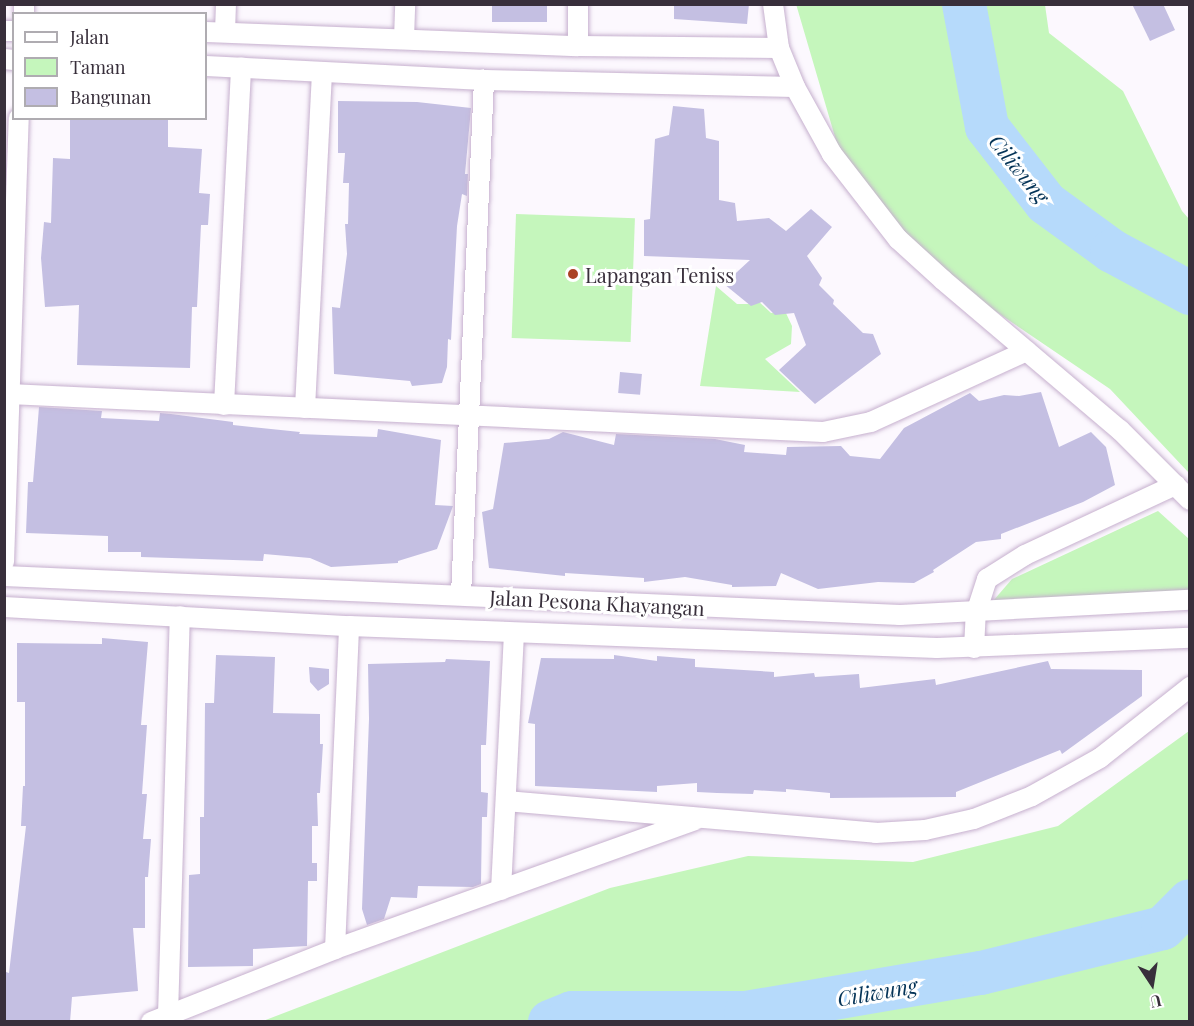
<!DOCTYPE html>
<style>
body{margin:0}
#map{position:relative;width:1194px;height:1026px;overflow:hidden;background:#fcf8fe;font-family:"Playfair Display",serif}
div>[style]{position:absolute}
.green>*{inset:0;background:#c5f6bc;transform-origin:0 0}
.river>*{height:44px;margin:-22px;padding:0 22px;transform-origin:22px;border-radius:22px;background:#b6dafb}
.building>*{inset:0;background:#c4bfe2;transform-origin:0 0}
.roads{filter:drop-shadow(0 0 2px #c6b0ce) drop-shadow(0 0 2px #c6b0ce)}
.minor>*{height:20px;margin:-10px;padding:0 10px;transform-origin:10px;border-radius:10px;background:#fff}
.dots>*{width:16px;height:16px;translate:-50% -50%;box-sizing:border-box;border:3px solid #fff;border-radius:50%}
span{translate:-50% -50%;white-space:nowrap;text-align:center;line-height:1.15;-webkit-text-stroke:6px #fff;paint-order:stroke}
.poi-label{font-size:20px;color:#382f3b}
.left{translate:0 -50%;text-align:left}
.street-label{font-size:20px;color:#382f3b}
.water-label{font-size:21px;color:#053457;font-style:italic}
.frame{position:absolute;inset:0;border:6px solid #382f3b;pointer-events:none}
.legend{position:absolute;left:12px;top:12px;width:195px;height:108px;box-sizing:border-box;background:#fff;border:2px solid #afacb1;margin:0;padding:8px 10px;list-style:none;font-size:18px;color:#382f3b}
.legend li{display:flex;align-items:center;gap:12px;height:30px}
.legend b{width:30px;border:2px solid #afacb1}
.north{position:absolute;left:1122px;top:954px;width:60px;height:60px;-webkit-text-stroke:4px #fff;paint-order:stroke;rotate:168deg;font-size:16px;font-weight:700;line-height:24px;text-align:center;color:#382f3b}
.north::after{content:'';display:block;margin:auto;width:21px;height:27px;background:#382f3b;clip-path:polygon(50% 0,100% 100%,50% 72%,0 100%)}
</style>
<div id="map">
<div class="green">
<i style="clip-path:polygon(796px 4px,1045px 5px,1049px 33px,1123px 91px,1182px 211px,1189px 219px,1189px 473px,1110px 389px,914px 256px,840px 154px)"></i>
<i style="left:516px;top:214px;width:119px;height:124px;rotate:2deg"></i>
<i style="clip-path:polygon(716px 286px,737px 304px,748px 304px,756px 299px,771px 313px,785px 311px,792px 326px,791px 344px,765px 359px,800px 392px,700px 386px)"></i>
<i style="clip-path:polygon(1158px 511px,1189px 539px,1189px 594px,987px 608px,1012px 579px)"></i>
<i style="clip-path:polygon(1189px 731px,1189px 1021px,263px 1021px,610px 888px,748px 856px,913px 862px,1058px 826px)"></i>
</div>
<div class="river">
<i style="left:964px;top:4px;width:125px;rotate:79.4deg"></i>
<i style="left:987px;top:127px;width:96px;rotate:52.2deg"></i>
<i style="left:1046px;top:203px;width:82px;rotate:36deg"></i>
<i style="left:1112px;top:251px;width:89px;rotate:28.3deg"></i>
<i style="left:550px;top:1022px;width:24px;rotate:-22deg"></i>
<i style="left:572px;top:1013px;width:174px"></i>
<i style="left:746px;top:1013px;width:238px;rotate:-9.7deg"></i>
<i style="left:981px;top:973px;width:187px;rotate:-13.9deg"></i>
<i style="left:1163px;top:928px;width:38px;rotate:-45deg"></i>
</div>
<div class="building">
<i style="left:492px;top:4px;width:55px;height:18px"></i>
<i style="clip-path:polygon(674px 4px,749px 4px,747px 24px,674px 19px)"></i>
<i style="clip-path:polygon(1132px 4px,1163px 4px,1175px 30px,1150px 41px)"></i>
<i style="clip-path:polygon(338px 101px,417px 102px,471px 108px,465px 174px,468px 174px,467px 196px,462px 194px,457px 226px,451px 340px,448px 339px,447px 367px,442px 383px,412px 386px,410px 381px,334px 374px,332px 307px,340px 308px,347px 254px,345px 224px,348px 224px,349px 183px,343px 183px,345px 153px,338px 153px)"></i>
<i style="clip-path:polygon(673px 106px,704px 109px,706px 138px,719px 141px,719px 200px,735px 203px,737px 221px,769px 218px,786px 231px,811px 209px,832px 227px,807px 256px,822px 278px,819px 285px,834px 300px,833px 304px,863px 333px,873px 334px,881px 354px,815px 404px,779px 370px,806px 345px,794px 313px,775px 315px,762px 302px,751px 306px,724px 284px,750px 260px,644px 256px,644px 220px,650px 219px,655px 139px,669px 135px)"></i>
<i style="clip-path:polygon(70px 118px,168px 118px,168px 147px,202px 149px,199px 193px,210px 194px,208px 225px,201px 225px,197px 307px,192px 307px,190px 368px,77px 365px,79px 305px,45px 307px,41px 258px,44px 222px,51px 223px,53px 158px,70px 159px)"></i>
<i style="left:620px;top:372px;width:22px;height:21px;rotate:5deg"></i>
<i style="clip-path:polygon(1041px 392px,1059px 447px,1091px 432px,1106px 447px,1115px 485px,1083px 502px,1001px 534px,1001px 539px,976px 542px,933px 570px,934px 572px,914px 583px,878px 582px,818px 589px,781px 573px,776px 586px,732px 587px,732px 585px,685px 577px,644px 582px,644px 578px,565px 573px,565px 576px,489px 568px,482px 512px,493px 509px,504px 443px,549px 439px,563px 432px,614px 445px,616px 434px,715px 439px,745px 445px,744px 452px,786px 455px,787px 447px,841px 446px,850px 456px,880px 459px,904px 428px,970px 393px,979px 401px,1004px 395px,1019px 396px)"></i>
<i style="clip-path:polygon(39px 407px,102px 411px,101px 418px,159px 421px,160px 413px,171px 414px,233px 422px,233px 425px,300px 432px,299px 434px,377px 437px,378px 429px,441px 440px,435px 505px,453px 506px,437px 549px,398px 561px,398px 563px,331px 567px,310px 558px,264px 554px,263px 561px,141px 557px,141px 552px,108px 552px,108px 536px,26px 533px,28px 482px,33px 482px)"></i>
<i style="clip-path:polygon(102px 638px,148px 642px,141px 725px,147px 725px,142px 794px,147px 794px,143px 839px,151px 839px,148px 877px,145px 877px,145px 928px,133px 928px,138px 991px,72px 997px,70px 1022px,4px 1022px,6px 972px,9px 973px,26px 826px,21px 826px,23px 786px,25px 786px,25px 702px,17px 702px,17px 643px,102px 644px)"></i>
<i style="clip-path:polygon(216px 655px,275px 657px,273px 713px,320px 714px,320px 744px,323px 744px,320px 793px,317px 793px,318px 826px,312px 826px,312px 863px,317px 863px,317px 881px,308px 881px,307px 946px,253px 949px,253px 966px,188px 967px,189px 875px,200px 874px,200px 817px,204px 817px,205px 703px,214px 703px)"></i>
<i style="clip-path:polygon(614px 655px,657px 661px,657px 656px,695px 659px,695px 667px,774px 672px,774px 677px,814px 673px,815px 677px,859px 674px,860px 688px,935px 679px,936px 685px,1048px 661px,1051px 669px,1142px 670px,1142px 696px,1062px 754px,1060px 750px,956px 792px,956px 797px,830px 798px,830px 793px,786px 789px,786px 792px,754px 790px,753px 794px,717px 793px,697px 792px,697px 783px,657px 786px,657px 792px,535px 786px,535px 724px,528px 723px,541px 658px,614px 659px)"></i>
<i style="clip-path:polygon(446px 659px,490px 661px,486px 745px,481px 745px,481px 792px,488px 793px,487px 817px,482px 817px,481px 884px,473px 887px,418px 886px,417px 898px,391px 897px,384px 919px,367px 925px,362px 909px,369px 719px,368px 664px,445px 662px)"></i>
<i style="clip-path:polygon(309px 667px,329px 669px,329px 684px,318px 691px,310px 682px)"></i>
</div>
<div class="roads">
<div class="minor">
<i style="left:773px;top:4px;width:44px;rotate:82.2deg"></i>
<i style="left:779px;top:48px;width:42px;rotate:67.7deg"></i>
<i style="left:795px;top:87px;width:77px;rotate:61.1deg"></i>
<i style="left:832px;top:154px;width:108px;rotate:52.2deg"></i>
<i style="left:898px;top:239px;width:61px;rotate:42.3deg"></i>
<i style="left:943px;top:280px;width:232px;rotate:40.3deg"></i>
<i style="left:1120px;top:430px;width:99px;rotate:45deg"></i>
<i style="left:24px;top:14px;width:10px;rotate:-90deg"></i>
<i style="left:4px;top:31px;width:10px"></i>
<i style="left:206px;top:32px;width:372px;rotate:2.2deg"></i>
<i style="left:578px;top:46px;width:201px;rotate:0.6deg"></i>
<i style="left:225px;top:32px;width:28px;rotate:-88deg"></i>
<i style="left:404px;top:39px;width:35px;rotate:-88deg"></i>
<i style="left:578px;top:46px;width:42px;rotate:-90deg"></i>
<i style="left:4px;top:59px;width:10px;rotate:6deg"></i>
<i style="left:206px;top:66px;width:278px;rotate:2.9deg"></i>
<i style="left:484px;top:80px;width:311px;rotate:1.3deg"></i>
<i style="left:9px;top:394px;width:815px;rotate:2.67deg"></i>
<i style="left:823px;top:432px;width:49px;rotate:-11.8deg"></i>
<i style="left:871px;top:422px;width:171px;rotate:-24.5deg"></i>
<i style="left:224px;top:405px;width:338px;rotate:-87.1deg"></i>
<i style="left:305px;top:408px;width:336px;rotate:-87.1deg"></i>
<i style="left:4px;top:562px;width:444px;rotate:-88.1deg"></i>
<i style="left:4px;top:576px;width:897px;rotate:2.49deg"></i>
<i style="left:900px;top:615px;width:290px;rotate:-3deg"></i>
<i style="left:461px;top:595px;width:516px;rotate:-87.44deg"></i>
<i style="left:4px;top:607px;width:346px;rotate:3.2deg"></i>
<i style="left:349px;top:626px;width:588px;rotate:2.14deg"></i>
<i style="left:937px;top:648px;width:253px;rotate:-2.3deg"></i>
<i style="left:974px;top:648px;width:35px;rotate:-87deg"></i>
<i style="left:976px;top:613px;width:36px;rotate:-72deg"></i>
<i style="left:987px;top:579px;width:45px;rotate:-32.3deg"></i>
<i style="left:1025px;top:555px;width:166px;rotate:-25deg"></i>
<i style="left:506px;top:801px;width:371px;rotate:4.9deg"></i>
<i style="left:876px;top:833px;width:49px;rotate:-3.5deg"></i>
<i style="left:925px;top:830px;width:50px;rotate:-12.7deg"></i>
<i style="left:974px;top:819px;width:62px;rotate:-21.6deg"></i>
<i style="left:1032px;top:796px;width:78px;rotate:-29.2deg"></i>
<i style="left:1100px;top:758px;width:115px;rotate:-38.3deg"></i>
<i style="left:501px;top:890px;width:257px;rotate:-87.1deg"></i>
<i style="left:335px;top:949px;width:323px;rotate:-87.5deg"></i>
<i style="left:168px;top:1015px;width:399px;rotate:-88.3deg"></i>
<i style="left:151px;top:1022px;width:198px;rotate:-21.6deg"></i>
<i style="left:335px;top:949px;width:382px;rotate:-19.7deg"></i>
</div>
</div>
<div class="dots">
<i style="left:573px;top:274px;background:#aa4224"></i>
</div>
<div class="poi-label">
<span class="left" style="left:585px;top:274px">Lapangan Teniss</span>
</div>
<div class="street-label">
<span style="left:597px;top:602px;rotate:3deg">Jalan Pesona Khayangan</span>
</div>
<div class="water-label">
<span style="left:1020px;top:168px;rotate:51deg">Ciliwung</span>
<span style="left:877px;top:991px;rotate:-10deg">Ciliwung</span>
</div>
<div class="frame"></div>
<ul class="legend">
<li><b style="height:8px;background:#fff"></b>Jalan</li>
<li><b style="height:16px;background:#c5f6bc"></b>Taman</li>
<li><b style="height:16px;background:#c4bfe2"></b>Bangunan</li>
</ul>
<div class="north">U</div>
</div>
